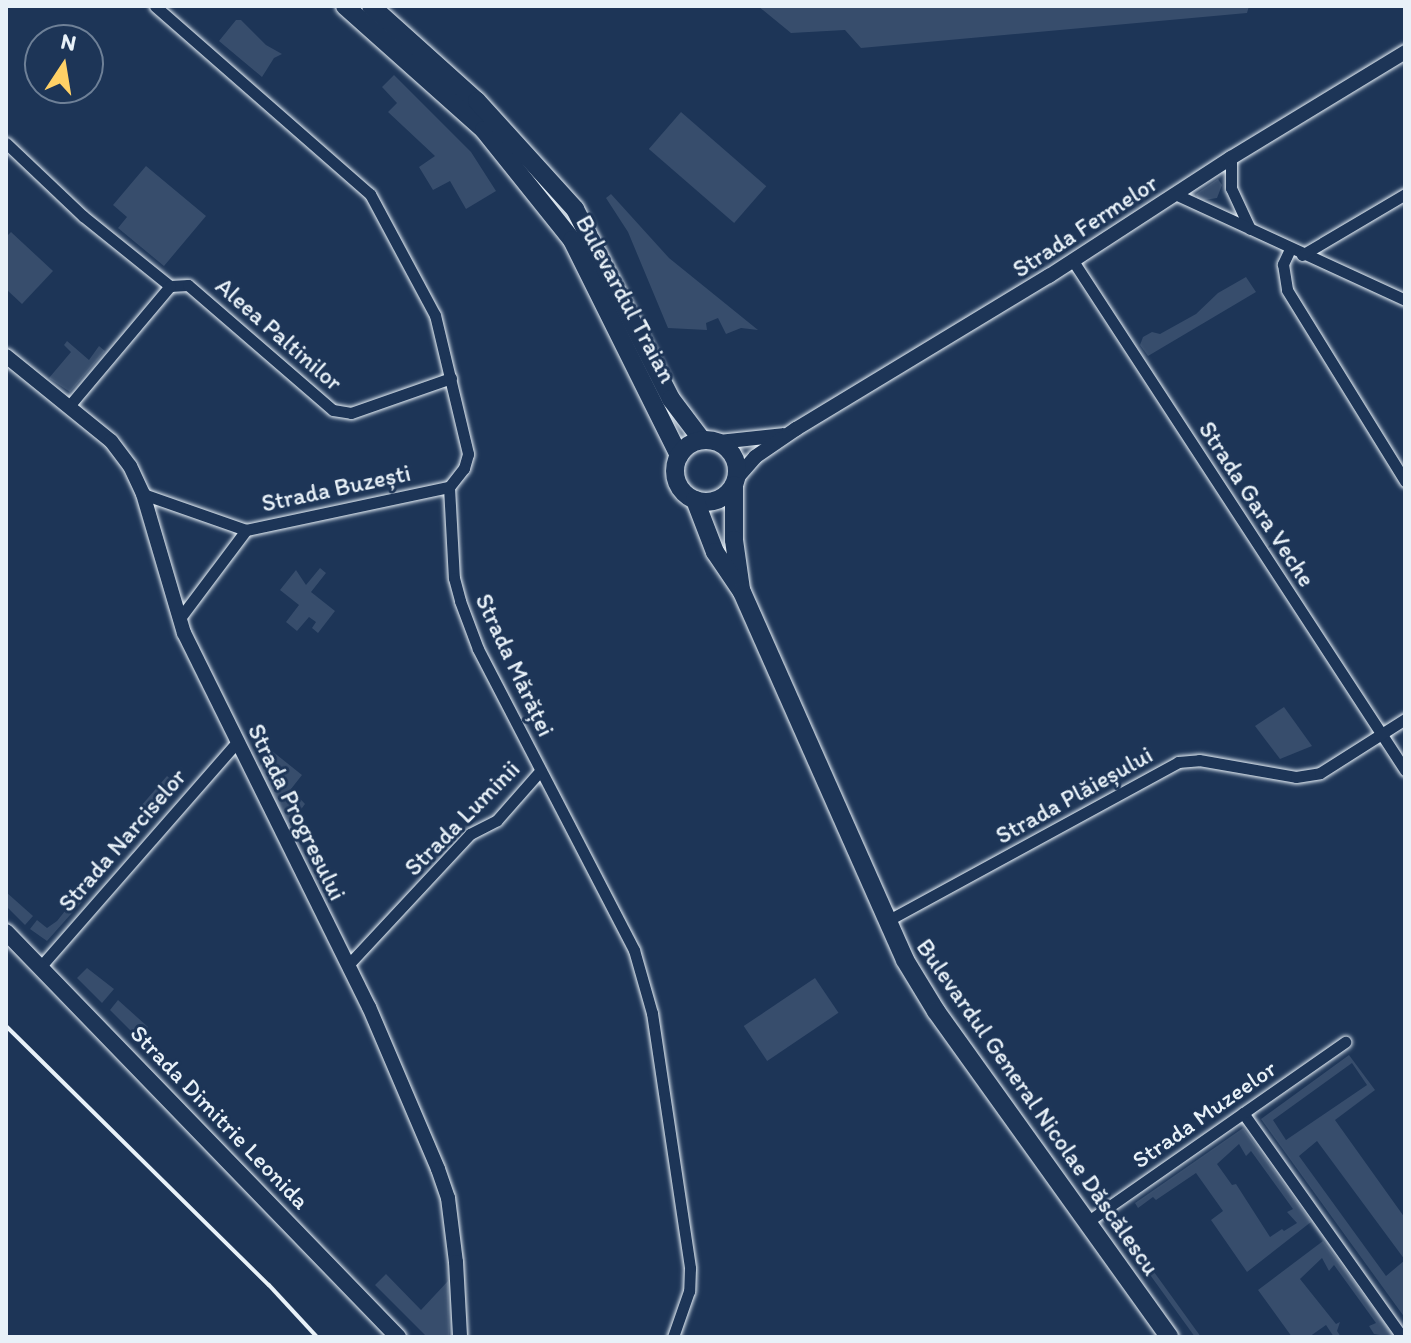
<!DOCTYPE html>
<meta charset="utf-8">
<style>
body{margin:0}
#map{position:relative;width:1411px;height:1343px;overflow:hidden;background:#1d3557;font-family:Itim,sans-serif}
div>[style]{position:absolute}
.green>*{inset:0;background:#374d6c;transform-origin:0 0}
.roads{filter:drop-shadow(0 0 2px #e8f1f8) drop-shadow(0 0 2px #e8f1f8)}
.minor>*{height:11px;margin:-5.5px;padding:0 5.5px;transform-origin:5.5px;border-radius:5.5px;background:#1d3557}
.tertiary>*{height:14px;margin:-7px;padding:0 7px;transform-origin:7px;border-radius:7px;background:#1d3557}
.secondary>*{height:16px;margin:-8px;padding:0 8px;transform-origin:8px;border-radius:8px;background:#1d3557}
.primary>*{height:18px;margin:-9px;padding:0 9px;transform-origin:9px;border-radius:9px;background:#1d3557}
.primary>.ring{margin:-9px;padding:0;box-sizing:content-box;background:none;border:18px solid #1d3557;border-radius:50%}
.rail>*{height:4px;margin:-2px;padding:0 2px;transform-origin:2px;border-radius:2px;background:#e8f1f8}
span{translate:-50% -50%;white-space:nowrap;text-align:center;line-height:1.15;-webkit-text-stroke:6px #1d3557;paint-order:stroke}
.street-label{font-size:24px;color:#e8f1f8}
.frame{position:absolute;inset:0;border:8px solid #e8f1f8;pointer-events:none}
.north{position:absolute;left:24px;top:24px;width:80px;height:80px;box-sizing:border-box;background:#1d3557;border:2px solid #6e8097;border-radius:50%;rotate:12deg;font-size:22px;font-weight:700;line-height:32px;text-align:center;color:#e8f1f8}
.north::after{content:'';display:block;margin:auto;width:28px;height:36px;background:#ffd166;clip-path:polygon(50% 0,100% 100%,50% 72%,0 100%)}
</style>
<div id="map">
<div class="green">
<i style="clip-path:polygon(758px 6px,1249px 6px,1247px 13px,861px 48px,845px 30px,791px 33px)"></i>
<i style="clip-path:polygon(236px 20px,241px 20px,266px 45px,282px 54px,274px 58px,262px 77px,219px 41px)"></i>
<i style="clip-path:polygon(394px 75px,471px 152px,496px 191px,466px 209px,450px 181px,433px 190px,419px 167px,435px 156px,388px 112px,397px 103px,382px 87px)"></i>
<i style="left:681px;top:112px;width:113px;height:49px;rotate:41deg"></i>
<i style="clip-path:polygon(146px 166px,206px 216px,164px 266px,118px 228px,127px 217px,113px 205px)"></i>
<i style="clip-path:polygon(1218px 179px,1222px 185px,1217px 198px,1198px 201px,1196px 194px)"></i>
<i style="clip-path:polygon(611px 194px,669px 258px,758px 330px,741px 328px,726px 334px,718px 318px,706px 323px,707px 330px,668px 328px,628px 232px,606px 198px)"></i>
<i style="clip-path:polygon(11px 232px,53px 271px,22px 304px,6px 289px,6px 237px)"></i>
<i style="clip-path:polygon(1246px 277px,1256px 292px,1148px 356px,1140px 345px,1143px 337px,1152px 332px,1160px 334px,1196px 314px,1218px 293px)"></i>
<i style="clip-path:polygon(67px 341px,89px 360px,99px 346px,105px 351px,70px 392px,49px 378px,71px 352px,64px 345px)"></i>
<i style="clip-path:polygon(320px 568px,326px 573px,311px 592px,335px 611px,318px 633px,312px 628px,316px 622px,309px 617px,297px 631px,286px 622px,299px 605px,280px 590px,296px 570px,306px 585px)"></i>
<i style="clip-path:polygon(1284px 707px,1312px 746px,1280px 759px,1255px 726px)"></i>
<i style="clip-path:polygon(272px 751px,302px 775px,291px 789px,305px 804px,288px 827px,258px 768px)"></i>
<i style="left:167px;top:776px;width:11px;height:38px;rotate:41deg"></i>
<i style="clip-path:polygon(81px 891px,87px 896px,47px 941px,30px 929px,37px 920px,47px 928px,57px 921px)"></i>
<i style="clip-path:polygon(6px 892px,33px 916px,25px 925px,6px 906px)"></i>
<i style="clip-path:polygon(87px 968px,114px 989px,102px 1003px,77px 978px)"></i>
<i style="left:815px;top:978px;width:42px;height:86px;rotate:56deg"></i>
<i style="clip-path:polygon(118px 1000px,148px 1027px,138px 1038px,110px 1010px)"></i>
<i style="clip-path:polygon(evenodd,1349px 1055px,1375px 1090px,1335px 1120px,1405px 1218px,1405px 1318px,1261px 1119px,1349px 1055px,1352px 1063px,1367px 1085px,1286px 1140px,1273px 1120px,1352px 1063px,1349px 1055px,1317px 1141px,1405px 1260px,1386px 1276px,1299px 1156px,1317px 1141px)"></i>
<i style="clip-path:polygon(evenodd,1243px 1128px,1311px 1222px,1247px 1272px,1211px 1220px,1223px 1211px,1196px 1173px,1156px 1200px,1153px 1197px,1138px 1208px,1135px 1203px,1243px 1128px,1239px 1144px,1246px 1156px,1251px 1151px,1293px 1209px,1287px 1212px,1297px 1223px,1284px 1231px,1282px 1229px,1270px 1237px,1236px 1184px,1232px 1185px,1217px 1164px,1239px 1144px)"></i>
<i style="clip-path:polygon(1118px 1222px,1123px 1229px,1201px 1337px,1195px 1337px,1119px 1232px)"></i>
<i style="clip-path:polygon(1323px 1241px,1393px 1334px,1392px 1337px,1374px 1334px,1369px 1326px,1376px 1323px,1334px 1265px,1329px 1271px,1322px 1258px,1300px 1279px,1336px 1324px,1340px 1322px,1337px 1331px,1341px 1337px,1334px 1337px,1326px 1325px,1309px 1337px,1292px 1337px,1258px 1290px)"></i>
<i style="clip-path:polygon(386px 1274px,421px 1310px,448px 1281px,449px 1337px,427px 1337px,375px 1285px)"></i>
</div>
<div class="roads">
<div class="minor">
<i style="left:155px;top:6px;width:286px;rotate:41.2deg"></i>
<i style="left:370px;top:194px;width:137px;rotate:61.8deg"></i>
<i style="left:435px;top:315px;width:143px;rotate:76.6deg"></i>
<i style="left:468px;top:454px;width:15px;rotate:106deg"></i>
<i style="left:464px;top:468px;width:24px;rotate:128deg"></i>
<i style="left:449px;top:487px;width:91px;rotate:86.9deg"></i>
<i style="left:454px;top:578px;width:24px;rotate:75deg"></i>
<i style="left:460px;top:601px;width:51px;rotate:69.4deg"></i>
<i style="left:478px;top:649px;width:339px;rotate:62.6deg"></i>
<i style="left:634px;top:950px;width:66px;rotate:74.1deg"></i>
<i style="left:652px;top:1013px;width:258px;rotate:81.5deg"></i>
<i style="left:690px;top:1268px;width:23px;rotate:92deg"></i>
<i style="left:689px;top:1291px;width:49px;rotate:109.2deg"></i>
<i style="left:6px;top:143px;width:106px;rotate:43.5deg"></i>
<i style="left:83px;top:216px;width:112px;rotate:38.8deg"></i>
<i style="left:170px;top:286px;width:18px;rotate:-3deg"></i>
<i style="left:188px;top:285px;width:191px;rotate:40.8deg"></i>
<i style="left:333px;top:410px;width:18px;rotate:9deg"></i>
<i style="left:351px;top:413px;width:106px;rotate:-19.3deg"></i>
<i style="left:1231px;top:158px;width:30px;rotate:90deg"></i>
<i style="left:1231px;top:188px;width:45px;rotate:65.1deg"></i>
<i style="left:1175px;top:194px;width:253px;rotate:24.7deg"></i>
<i style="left:1290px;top:249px;width:17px;rotate:115deg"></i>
<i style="left:1283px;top:264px;width:26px;rotate:81deg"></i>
<i style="left:1287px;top:290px;width:225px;rotate:58.3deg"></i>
<i style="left:1302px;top:255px;width:120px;rotate:-30.6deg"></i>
<i style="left:1073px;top:261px;width:608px;rotate:56.89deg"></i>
<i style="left:69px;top:406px;width:157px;rotate:-49.9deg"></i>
<i style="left:143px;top:494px;width:109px;rotate:19.3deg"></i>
<i style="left:246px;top:530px;width:208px;rotate:-12deg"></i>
<i style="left:180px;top:618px;width:110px;rotate:-53.1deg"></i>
<i style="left:885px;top:922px;width:334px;rotate:-28.6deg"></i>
<i style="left:1178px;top:762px;width:21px;rotate:-5deg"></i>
<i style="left:1199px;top:760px;width:98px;rotate:9.9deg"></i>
<i style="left:1296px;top:777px;width:24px;rotate:-9deg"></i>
<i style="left:1320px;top:773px;width:101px;rotate:-32.4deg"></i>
<i style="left:348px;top:965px;width:179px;rotate:-47deg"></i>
<i style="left:470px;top:834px;width:30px;rotate:-27deg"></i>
<i style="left:497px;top:820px;width:65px;rotate:-48.7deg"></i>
<i style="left:41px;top:966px;width:298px;rotate:-48.8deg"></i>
<i style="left:1243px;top:1113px;width:275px;rotate:54.6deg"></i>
<i style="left:1087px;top:1222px;width:315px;rotate:-34.9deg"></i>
</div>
<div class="tertiary">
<i style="left:6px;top:356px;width:135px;rotate:39deg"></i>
<i style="left:111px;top:441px;width:31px;rotate:53deg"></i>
<i style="left:130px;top:466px;width:31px;rotate:65deg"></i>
<i style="left:143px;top:494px;width:145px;rotate:73.6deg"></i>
<i style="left:184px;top:633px;width:417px;rotate:63.7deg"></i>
<i style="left:369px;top:1007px;width:176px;rotate:66.9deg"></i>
<i style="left:438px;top:1169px;width:31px;rotate:71deg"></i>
<i style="left:448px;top:1198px;width:64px;rotate:82.9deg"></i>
<i style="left:456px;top:1262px;width:75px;rotate:86.9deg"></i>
<i style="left:719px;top:442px;width:64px;rotate:-6.2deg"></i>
<i style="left:737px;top:478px;width:28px;rotate:-49deg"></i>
<i style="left:755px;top:457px;width:50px;rotate:-34.3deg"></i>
<i style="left:796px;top:429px;width:296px;rotate:-31.2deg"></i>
<i style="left:1049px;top:276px;width:217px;rotate:-33deg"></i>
<i style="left:1231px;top:158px;width:204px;rotate:-31.3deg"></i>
</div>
<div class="secondary">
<i style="left:6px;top:932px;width:564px;rotate:45.93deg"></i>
</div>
<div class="primary">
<i style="left:345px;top:6px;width:186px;rotate:41.7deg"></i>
<i style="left:484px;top:130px;width:141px;rotate:51.3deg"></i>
<i style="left:572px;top:240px;width:241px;rotate:63.6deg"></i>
<i style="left:371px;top:6px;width:142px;rotate:41.9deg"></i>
<i style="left:477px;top:101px;width:146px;rotate:47.8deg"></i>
<i style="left:575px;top:209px;width:213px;rotate:63.2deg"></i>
<i style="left:671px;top:399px;width:51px;rotate:52.9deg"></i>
<i class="ring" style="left:675px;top:440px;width:44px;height:44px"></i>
<i style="left:734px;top:485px;width:55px;rotate:90deg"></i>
<i style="left:734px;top:540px;width:49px;rotate:81.9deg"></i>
<i style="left:695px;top:500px;width:56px;rotate:69deg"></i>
<i style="left:715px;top:552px;width:48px;rotate:56deg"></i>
<i style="left:742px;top:592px;width:402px;rotate:66.1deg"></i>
<i style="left:905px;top:960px;width:60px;rotate:58.7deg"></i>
<i style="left:936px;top:1011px;width:401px;rotate:54.4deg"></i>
</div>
</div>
<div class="rail">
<i style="left:6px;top:1026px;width:369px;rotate:44.6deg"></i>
<i style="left:269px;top:1285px;width:71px;rotate:47.3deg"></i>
</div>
<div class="street-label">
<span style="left:1085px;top:226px;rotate:-33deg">Strada Fermelor</span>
<span style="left:626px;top:299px;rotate:62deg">Bulevardul Traian</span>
<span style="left:279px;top:334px;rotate:41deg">Aleea Paltinilor</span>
<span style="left:336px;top:488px;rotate:-12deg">Strada Buzești</span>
<span style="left:1257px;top:504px;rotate:57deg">Strada Gara Veche</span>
<span style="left:515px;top:665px;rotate:65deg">Strada Mărăței</span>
<span style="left:1074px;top:795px;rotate:-29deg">Strada Plăieșului</span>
<span style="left:297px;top:812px;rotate:64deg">Strada Progresului</span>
<span style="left:462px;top:818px;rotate:-45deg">Strada Luminii</span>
<span style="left:122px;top:840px;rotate:-49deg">Strada Narciselor</span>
<span style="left:1038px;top:1107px;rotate:55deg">Bulevardul General Nicolae Dăscălescu</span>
<span style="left:1204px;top:1114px;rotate:-35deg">Strada Muzeelor</span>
<span style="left:220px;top:1117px;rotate:46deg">Strada Dimitrie Leonida</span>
</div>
<div class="frame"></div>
<div class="north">N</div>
</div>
